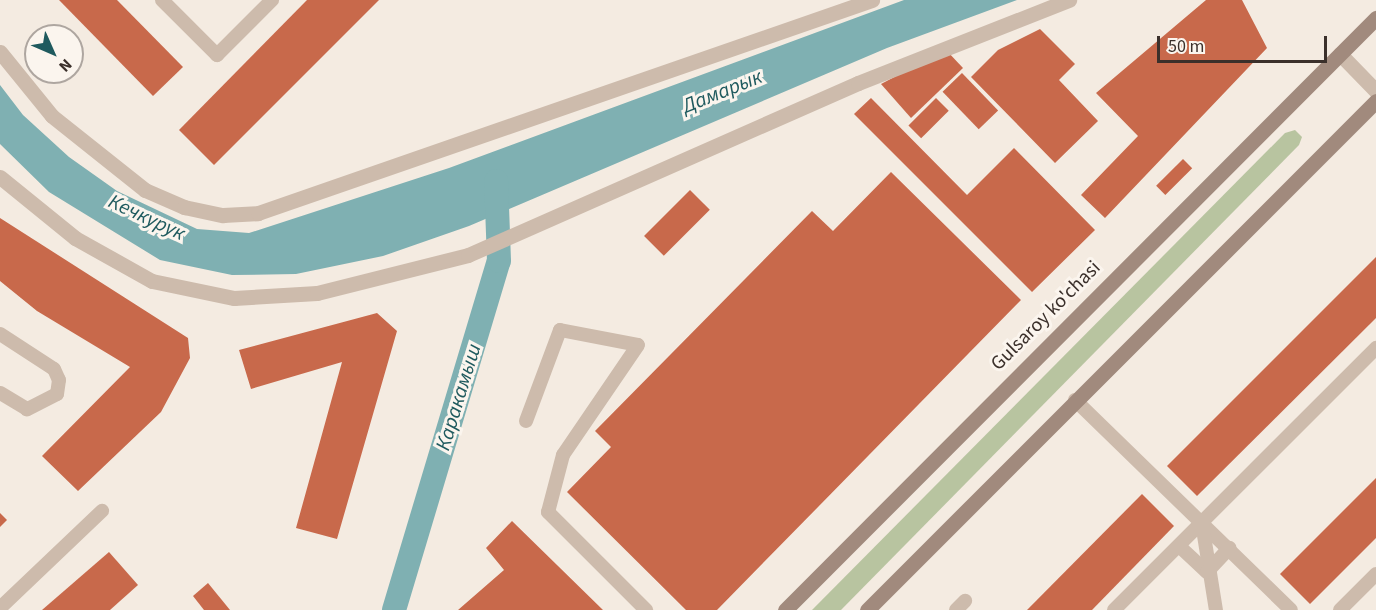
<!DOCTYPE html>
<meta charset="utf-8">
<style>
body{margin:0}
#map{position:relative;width:1376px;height:610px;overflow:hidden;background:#f4ebe1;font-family:"Source Sans 3",sans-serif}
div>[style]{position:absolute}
.green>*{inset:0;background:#b8c4a0}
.water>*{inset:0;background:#7fb0b2}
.canal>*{height:24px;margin:-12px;padding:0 12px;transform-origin:12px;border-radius:12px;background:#7fb0b2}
.building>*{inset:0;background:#c8694b;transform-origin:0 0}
.service>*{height:14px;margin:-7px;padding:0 7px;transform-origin:7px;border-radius:7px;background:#cdbbac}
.pedestrian>*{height:15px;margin:-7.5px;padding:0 7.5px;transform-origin:7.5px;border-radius:7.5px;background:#cdbbac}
.minor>*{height:15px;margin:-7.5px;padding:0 7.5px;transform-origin:7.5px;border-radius:7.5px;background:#cdbbac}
.secondary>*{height:15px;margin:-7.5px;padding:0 7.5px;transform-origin:7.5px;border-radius:7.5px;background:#a18a7d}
span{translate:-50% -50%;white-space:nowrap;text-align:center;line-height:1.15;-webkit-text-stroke:6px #fbf5ee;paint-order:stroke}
.street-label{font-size:20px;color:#3b302b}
.water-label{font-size:21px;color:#1f5a5e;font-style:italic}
.north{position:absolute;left:24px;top:24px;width:60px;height:60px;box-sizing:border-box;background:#fbf5ee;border:2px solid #aea6a0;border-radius:50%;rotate:135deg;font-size:16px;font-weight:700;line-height:24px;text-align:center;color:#3b302b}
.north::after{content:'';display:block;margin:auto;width:21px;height:27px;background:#1f5a5e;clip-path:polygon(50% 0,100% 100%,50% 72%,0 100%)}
.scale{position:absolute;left:1157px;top:36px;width:170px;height:27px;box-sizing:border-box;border:3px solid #3b302b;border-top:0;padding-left:8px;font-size:18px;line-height:21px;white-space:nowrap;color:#3b302b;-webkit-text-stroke:4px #fbf5ee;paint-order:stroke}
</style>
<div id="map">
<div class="green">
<i style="clip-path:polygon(1295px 130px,1302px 137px,1299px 145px,841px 610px,812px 610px,1285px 133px)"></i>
</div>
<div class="water">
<i style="clip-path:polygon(904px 0,1017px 0,887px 48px,469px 226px,383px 256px,296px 274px,232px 275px,160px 260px,49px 192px,0 144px,0 85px,23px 115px,69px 157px,117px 191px,197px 229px,249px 233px,449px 168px)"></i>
</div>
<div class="canal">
<i style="left:394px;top:610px;width:364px;rotate:-73.3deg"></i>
<i style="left:499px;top:261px;width:80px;rotate:-92.1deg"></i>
</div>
<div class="building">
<i style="clip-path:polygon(59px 0,117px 0,183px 67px,153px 96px)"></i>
<i style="clip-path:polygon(307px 0,379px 0,214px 165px,179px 130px)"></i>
<i style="clip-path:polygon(1206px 0,1242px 0,1267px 48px,1105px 218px,1081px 195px,1138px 136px,1096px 93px)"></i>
<i style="clip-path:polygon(1040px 29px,1075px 64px,1059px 80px,1098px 121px,1055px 163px,971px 77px,998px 50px)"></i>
<i style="clip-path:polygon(946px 50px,963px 68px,911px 118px,881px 84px)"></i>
<i style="left:962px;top:73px;width:52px;height:27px;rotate:46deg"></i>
<i style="clip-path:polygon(871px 98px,967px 195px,1014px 148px,1095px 230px,1032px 292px,854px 114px)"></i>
<i style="left:936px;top:98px;width:18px;height:39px;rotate:45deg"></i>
<i style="left:1183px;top:159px;width:13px;height:38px;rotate:45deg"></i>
<i style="clip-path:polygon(891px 172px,1021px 300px,717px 610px,686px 610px,567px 492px,611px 447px,595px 431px,812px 211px,833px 231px)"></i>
<i style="left:690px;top:190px;width:28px;height:65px;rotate:45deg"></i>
<i style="clip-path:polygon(0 218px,188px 338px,190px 358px,161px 412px,78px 491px,42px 456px,130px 367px,37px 311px,0 281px)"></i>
<i style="clip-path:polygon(1376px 257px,1376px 318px,1197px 496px,1167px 466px)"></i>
<i style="clip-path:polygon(377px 313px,397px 331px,337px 539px,296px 528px,342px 362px,251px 389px,239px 350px)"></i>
<i style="clip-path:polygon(1376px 478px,1376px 538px,1310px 604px,1280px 574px)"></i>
<i style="clip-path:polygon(1142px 494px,1174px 526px,1092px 610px,1027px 610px)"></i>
<i style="clip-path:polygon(0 513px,7px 520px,0 527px)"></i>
<i style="clip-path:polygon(512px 521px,603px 610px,458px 610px,504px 570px,486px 548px)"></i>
<i style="clip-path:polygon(109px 552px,138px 585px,110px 610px,42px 610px)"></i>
<i style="clip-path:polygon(208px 583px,230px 610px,204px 610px,193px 596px)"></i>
</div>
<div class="service">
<i style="left:162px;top:0;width:78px;rotate:45deg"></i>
<i style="left:217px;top:55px;width:78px;rotate:-45deg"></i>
<i style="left:0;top:334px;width:64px;rotate:32.9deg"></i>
<i style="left:54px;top:369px;width:12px;rotate:66deg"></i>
<i style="left:59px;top:380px;width:14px;rotate:98deg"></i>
<i style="left:57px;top:394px;width:34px;rotate:153deg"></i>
<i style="left:27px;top:409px;width:31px;rotate:-149deg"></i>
<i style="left:1075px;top:400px;width:301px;rotate:44.2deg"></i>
<i style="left:526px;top:421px;width:97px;rotate:-69.5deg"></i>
<i style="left:560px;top:330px;width:79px;rotate:10.9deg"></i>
<i style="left:638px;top:345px;width:133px;rotate:124.3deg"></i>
<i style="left:563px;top:455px;width:59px;rotate:104.7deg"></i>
<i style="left:548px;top:512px;width:139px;rotate:45deg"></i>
<i style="left:1202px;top:523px;width:88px;rotate:80.9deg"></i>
<i style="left:1179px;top:546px;width:38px;rotate:43deg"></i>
<i style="left:1207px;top:572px;width:33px;rotate:-47deg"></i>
<i style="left:0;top:608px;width:141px;rotate:-43.6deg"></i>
<i style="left:956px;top:610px;width:13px;rotate:-45deg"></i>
<i style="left:1114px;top:610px;width:371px;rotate:-45deg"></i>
<i style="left:1340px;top:610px;width:51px;rotate:-45deg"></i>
</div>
<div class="pedestrian">
<i style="left:0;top:52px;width:82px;rotate:50.9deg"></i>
<i style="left:52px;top:116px;width:119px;rotate:38.5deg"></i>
<i style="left:145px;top:190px;width:43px;rotate:23.6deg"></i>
<i style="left:184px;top:207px;width:40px;rotate:12deg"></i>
<i style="left:223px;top:215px;width:35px;rotate:-3deg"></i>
<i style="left:258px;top:213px;width:650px;rotate:-19.13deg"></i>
<i style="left:0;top:177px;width:97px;rotate:39.1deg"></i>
<i style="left:75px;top:238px;width:88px;rotate:29.2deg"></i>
<i style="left:152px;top:281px;width:84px;rotate:11.7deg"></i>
<i style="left:234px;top:298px;width:83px;rotate:-3.4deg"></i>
<i style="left:317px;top:293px;width:156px;rotate:-14.1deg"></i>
<i style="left:468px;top:255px;width:426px;rotate:-23.8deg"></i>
<i style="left:858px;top:83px;width:227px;rotate:-21.5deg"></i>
</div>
<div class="minor">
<i style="left:1340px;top:54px;width:52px;rotate:45.8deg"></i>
</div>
<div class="secondary">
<i style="left:785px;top:610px;width:837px;rotate:-45.05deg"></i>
<i style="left:867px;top:610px;width:720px;rotate:-45deg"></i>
</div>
<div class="street-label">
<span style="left:1046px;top:316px;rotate:-45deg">Gulsaroy ko'chasi</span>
</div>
<div class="water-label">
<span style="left:722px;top:91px;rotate:-22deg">Дамарык</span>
<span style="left:147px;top:217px;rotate:25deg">Кечкурук</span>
<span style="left:458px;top:397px;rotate:-73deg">Каракамыш</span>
</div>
<div class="north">N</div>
<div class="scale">50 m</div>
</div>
